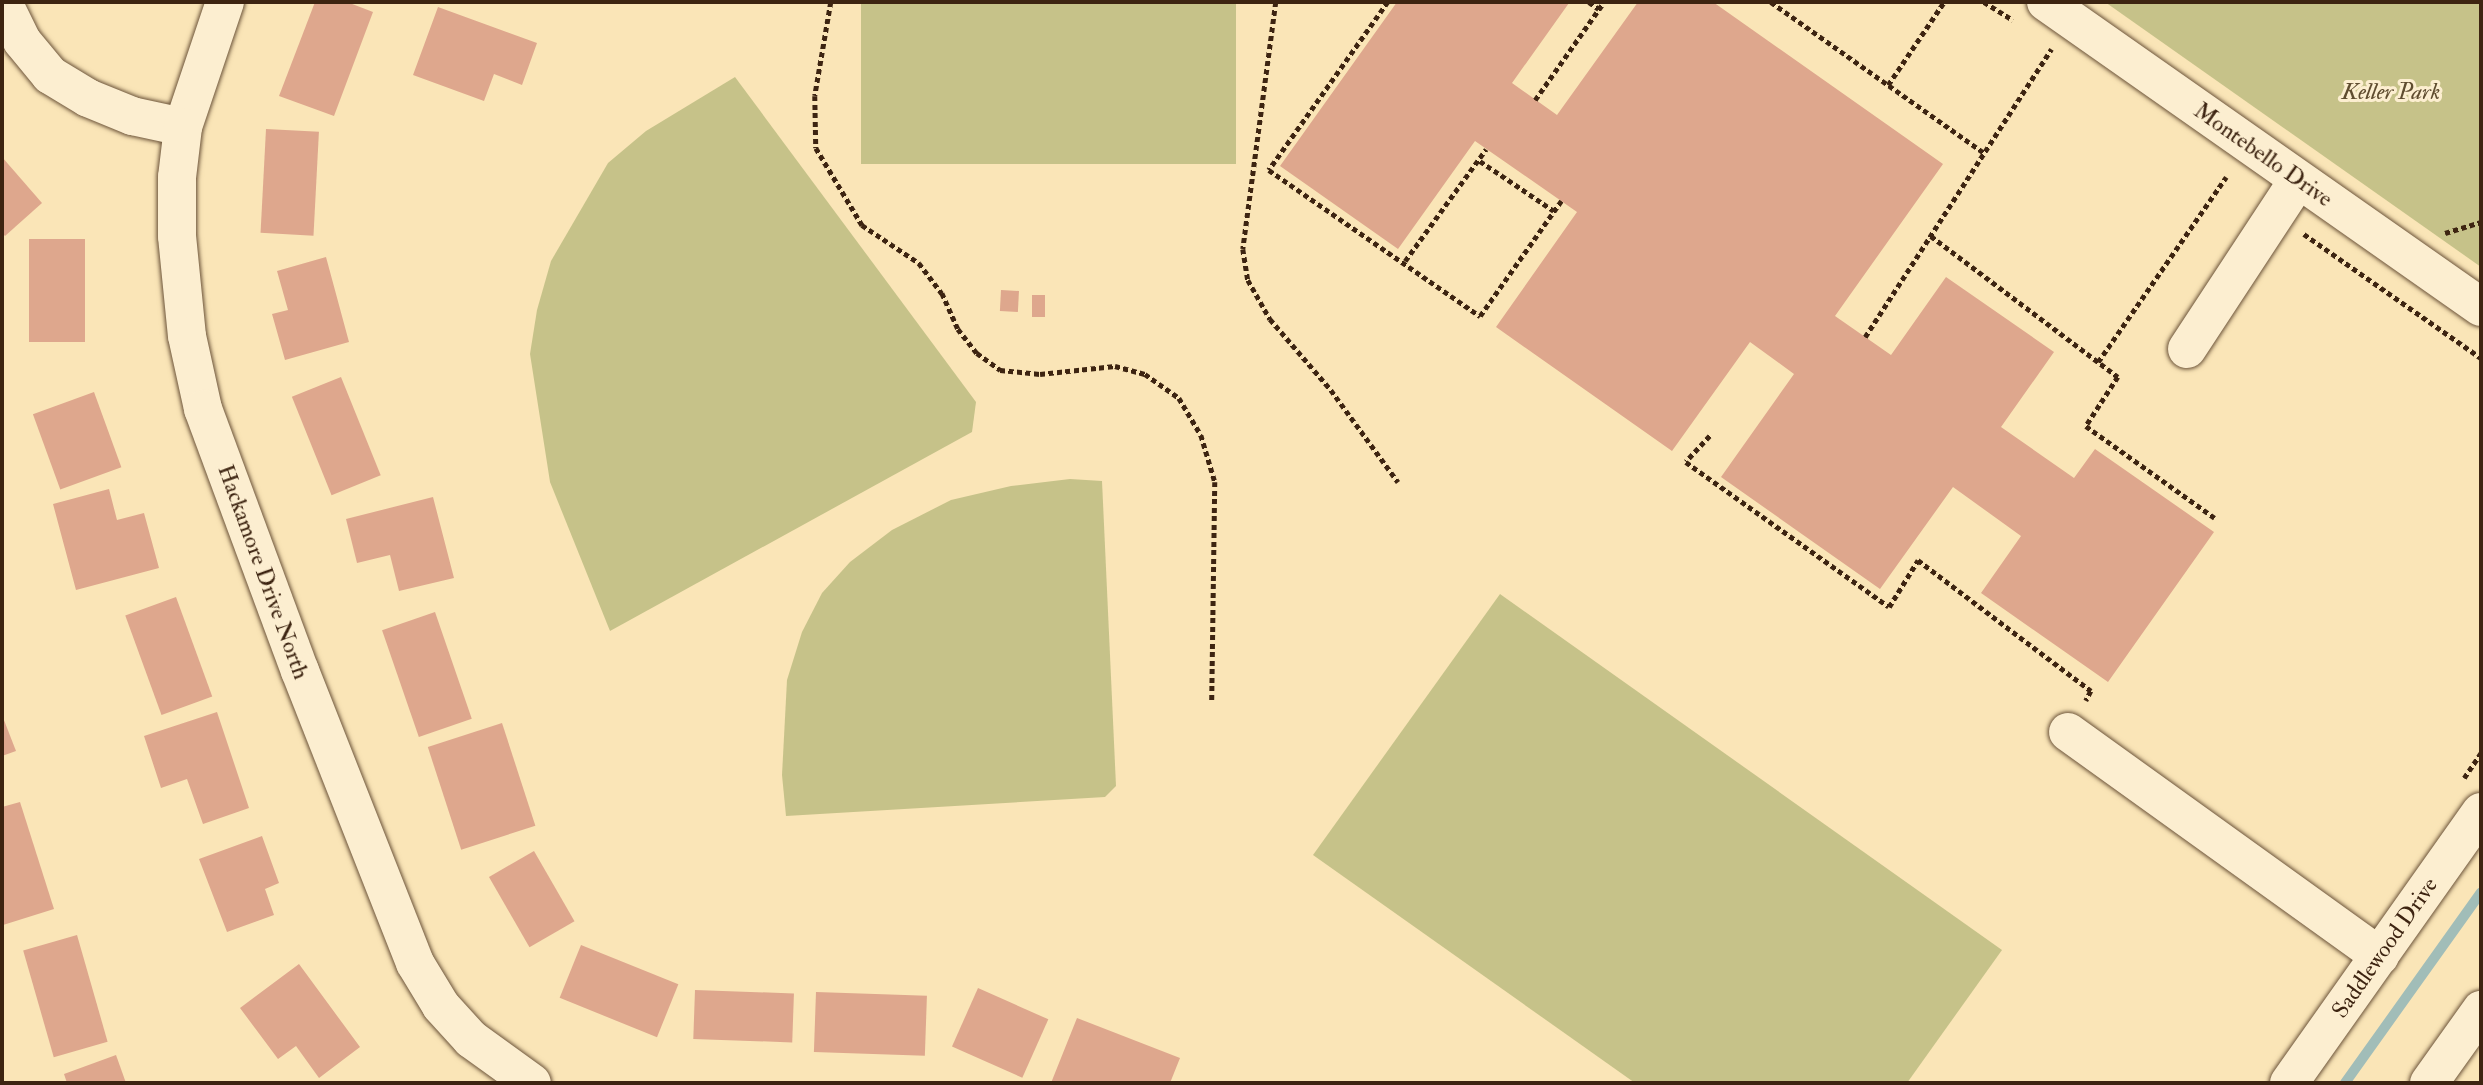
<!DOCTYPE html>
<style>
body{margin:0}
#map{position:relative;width:2483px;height:1085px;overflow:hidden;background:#fae5b7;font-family:"IM FELL Double Pica",serif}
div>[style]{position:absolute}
.green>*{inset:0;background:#c6c289;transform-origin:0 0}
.stream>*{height:10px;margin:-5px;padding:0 5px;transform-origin:5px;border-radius:5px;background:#a1bdb8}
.building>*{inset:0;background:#dea78d;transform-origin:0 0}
.path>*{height:4.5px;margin-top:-2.25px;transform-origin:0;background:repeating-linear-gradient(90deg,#3d2411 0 5px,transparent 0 8.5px)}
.roads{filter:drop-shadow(0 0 2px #6c543a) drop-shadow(0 0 2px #6c543a)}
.minor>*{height:38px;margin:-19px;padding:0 19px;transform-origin:19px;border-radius:19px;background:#fceed0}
span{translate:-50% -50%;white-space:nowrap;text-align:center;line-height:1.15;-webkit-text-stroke:6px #fceed0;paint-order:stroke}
.park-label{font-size:23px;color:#5f4c2f;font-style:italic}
.street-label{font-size:23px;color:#3d2411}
.frame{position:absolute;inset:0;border:4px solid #3d2411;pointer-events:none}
</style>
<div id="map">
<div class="green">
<i style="left:861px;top:2px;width:375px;height:162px"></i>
<i style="clip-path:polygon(2105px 2px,2481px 2px,2481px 267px)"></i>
<i style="clip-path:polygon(735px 77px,976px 402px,972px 432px,610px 631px,550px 482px,530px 354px,537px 310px,551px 261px,608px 163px,646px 131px)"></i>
<i style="clip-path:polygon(1070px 479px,1102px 481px,1116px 786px,1105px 797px,786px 816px,782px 775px,787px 680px,802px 632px,822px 593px,850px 562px,892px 530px,951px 500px,1011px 486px)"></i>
<i style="clip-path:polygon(1500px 594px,2002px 950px,1907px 1083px,1635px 1083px,1313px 855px)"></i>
</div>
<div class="stream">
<i style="left:2345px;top:1083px;width:234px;rotate:-54.5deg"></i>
</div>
<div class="building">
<i style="clip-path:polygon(315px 2px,347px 2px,373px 12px,334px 116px,279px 96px)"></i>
<i style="clip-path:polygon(1397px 2px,1569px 3px,1512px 83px,1557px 115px,1638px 2px,1713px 2px,1943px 164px,1835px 316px,1891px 355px,1946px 277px,2054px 352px,2001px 427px,2074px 478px,2095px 449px,2214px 532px,2108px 682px,1981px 593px,2021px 536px,1953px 487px,1880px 589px,1721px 477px,1794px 374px,1750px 342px,1672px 451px,1496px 327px,1577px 212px,1475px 141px,1398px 249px,1280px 166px)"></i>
<i style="clip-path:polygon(438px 7px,537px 43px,522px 85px,494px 74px,484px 101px,413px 75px)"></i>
<i style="left:266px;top:129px;width:53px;height:104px;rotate:3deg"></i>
<i style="clip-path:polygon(2px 157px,42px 203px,5px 236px,2px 233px)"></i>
<i style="left:29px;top:239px;width:56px;height:103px"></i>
<i style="clip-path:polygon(326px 257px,349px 342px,285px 360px,272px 314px,288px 310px,277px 271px)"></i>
<i style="left:1001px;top:290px;width:18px;height:21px;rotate:3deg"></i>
<i style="left:1032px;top:295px;width:13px;height:22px"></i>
<i style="left:341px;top:377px;width:106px;height:53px;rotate:68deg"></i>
<i style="left:94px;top:392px;width:80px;height:65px;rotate:70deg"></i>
<i style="clip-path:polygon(109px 489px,117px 520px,144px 513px,159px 568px,76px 590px,53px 504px)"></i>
<i style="clip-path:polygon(433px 497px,454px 578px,399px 591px,390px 555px,357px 563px,346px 519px)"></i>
<i style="left:176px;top:597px;width:106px;height:54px;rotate:70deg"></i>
<i style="left:435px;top:612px;width:113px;height:56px;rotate:71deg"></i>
<i style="clip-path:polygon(217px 712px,249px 808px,203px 824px,187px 779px,161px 788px,144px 736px)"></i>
<i style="clip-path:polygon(2px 715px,16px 751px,2px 756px)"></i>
<i style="left:502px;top:723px;width:108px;height:78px;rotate:72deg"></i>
<i style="clip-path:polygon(20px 802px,54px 909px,3px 925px,2px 807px)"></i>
<i style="clip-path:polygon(262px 836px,279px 883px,265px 889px,274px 915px,227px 932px,199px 859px)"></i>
<i style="left:534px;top:851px;width:81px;height:52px;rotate:60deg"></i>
<i style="left:77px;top:935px;width:111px;height:56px;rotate:74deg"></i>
<i style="left:581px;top:945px;width:105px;height:57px;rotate:22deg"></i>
<i style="clip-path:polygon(299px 964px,360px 1047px,319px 1078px,296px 1046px,278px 1059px,240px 1008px)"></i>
<i style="left:978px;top:988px;width:77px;height:64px;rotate:24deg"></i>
<i style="left:695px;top:990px;width:99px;height:49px;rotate:2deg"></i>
<i style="left:816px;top:992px;width:111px;height:60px;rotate:2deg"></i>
<i style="clip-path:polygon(1077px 1018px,1180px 1058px,1170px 1083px,1051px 1083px)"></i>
<i style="clip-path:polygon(116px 1055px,126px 1083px,67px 1083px,64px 1074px)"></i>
</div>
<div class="path">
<i style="left:831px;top:2px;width:95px;rotate:99.7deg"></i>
<i style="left:815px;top:96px;width:52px;rotate:88.9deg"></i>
<i style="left:816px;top:148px;width:90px;rotate:59.1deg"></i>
<i style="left:862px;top:225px;width:69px;rotate:33.7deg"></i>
<i style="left:919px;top:263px;width:38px;rotate:53deg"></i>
<i style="left:942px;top:293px;width:39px;rotate:66deg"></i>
<i style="left:958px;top:329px;width:31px;rotate:52deg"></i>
<i style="left:977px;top:353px;width:29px;rotate:36deg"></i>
<i style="left:1000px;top:370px;width:40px;rotate:5.7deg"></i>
<i style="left:1040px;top:374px;width:75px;rotate:-6.1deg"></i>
<i style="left:1115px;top:366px;width:31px;rotate:15deg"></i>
<i style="left:1145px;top:374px;width:42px;rotate:35.2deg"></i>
<i style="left:1179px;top:398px;width:43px;rotate:59.3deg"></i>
<i style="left:1201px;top:435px;width:49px;rotate:73.4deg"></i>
<i style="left:1215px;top:482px;width:220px;rotate:90.8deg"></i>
<i style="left:1276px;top:2px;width:249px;rotate:97.6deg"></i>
<i style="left:1243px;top:249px;width:31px;rotate:81deg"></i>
<i style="left:1248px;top:280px;width:45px;rotate:60.6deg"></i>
<i style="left:1270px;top:319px;width:94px;rotate:49.3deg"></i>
<i style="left:1331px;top:390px;width:114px;rotate:53.9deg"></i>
<i style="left:1388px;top:2px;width:206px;rotate:125.3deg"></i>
<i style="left:1269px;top:170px;width:257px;rotate:34.7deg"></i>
<i style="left:1480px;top:316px;width:141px;rotate:-54.8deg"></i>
<i style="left:1589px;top:2px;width:12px;rotate:35deg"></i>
<i style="left:1771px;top:2px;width:261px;rotate:35.3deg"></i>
<i style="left:1984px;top:2px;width:34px;rotate:32deg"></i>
<i style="left:1888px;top:85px;width:100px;rotate:-56deg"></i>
<i style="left:1535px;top:100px;width:120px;rotate:-54.9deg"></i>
<i style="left:1480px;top:161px;width:89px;rotate:34deg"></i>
<i style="left:2445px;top:233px;width:38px;rotate:-17deg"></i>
<i style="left:2304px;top:234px;width:216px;rotate:35deg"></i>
<i style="left:1931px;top:236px;width:234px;rotate:37deg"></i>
<i style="left:2118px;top:377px;width:59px;rotate:123.1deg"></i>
<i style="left:2086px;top:426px;width:158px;rotate:35.5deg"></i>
<i style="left:1405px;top:261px;width:138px;rotate:-54.1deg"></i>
<i style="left:1865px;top:337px;width:343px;rotate:-57.1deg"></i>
<i style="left:2098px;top:362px;width:225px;rotate:-55.3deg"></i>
<i style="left:1710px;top:436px;width:35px;rotate:133deg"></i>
<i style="left:1686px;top:462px;width:249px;rotate:35.5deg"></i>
<i style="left:1889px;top:607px;width:55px;rotate:-58.3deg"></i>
<i style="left:1918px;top:560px;width:217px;rotate:37.1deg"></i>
<i style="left:2091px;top:691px;width:11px;rotate:117deg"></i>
<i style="left:2464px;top:778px;width:30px;rotate:-56deg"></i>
</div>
<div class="roads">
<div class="minor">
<i style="left:3px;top:2px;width:43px;rotate:64deg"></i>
<i style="left:22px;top:41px;width:44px;rotate:50.5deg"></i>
<i style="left:50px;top:75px;width:44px;rotate:31.2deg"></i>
<i style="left:88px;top:98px;width:48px;rotate:22.2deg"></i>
<i style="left:132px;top:116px;width:52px;rotate:12.2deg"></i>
<i style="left:225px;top:2px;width:132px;rotate:108.6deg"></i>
<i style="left:183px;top:127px;width:50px;rotate:96.8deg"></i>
<i style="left:177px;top:177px;width:59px;rotate:90deg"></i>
<i style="left:177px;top:236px;width:100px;rotate:84.3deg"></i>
<i style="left:187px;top:336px;width:75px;rotate:77.6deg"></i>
<i style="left:203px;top:409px;width:279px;rotate:69.7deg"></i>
<i style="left:300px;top:671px;width:314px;rotate:68.5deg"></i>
<i style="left:415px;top:963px;width:50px;rotate:58.8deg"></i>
<i style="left:441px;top:1006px;width:45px;rotate:47.7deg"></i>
<i style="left:471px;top:1039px;width:75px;rotate:35.8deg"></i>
<i style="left:2046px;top:2px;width:531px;rotate:35.04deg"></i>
<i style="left:2187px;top:349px;width:202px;rotate:-56.7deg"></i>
<i style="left:2068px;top:732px;width:384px;rotate:35.7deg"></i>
<i style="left:2289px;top:1083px;width:332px;rotate:-54.7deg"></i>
<i style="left:2429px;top:1083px;width:90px;rotate:-54.5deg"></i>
</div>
</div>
<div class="park-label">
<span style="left:2391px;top:92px">Keller Park</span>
</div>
<div class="street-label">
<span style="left:2263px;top:155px;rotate:35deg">Montebello Drive</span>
<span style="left:263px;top:572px;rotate:70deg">Hackamore Drive North</span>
<span style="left:2385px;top:948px;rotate:-55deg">Saddlewood Drive</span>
</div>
<div class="frame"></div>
</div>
